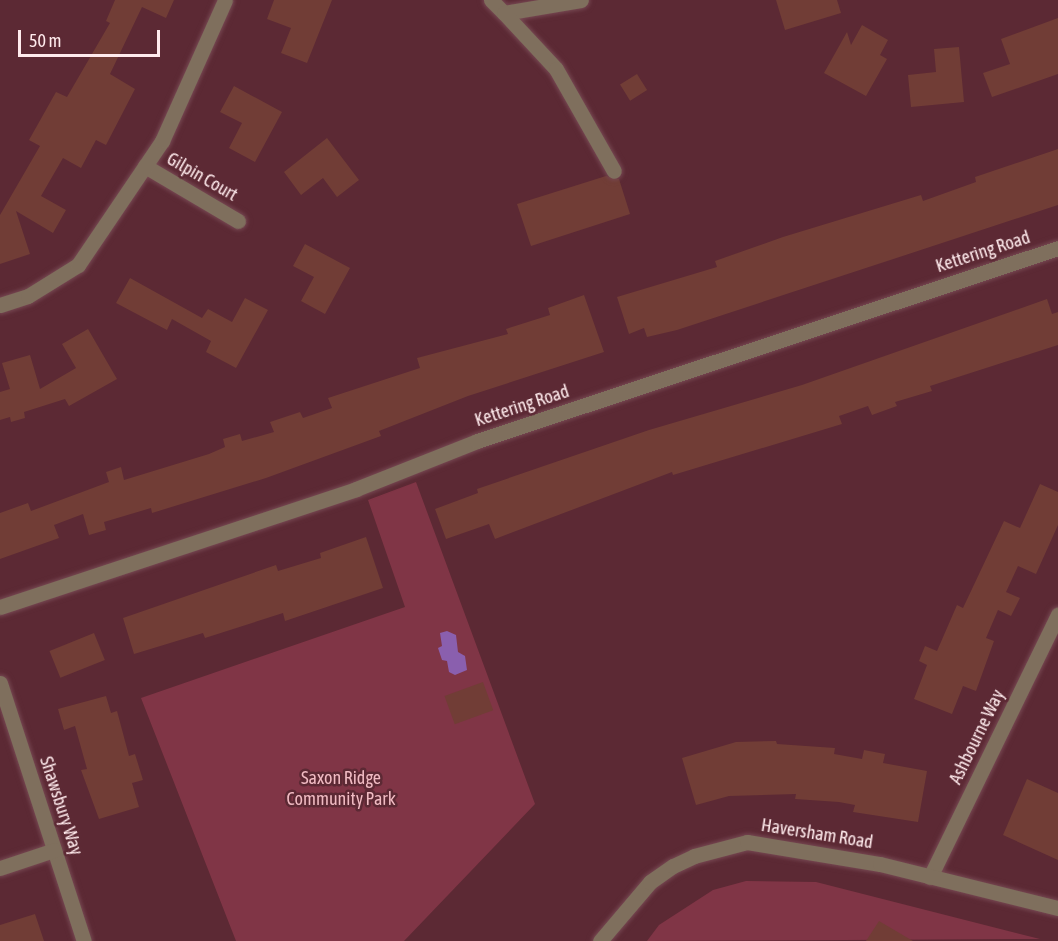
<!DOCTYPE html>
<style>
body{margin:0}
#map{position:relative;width:1058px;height:941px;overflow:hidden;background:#5c2934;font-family:"Asap Condensed",sans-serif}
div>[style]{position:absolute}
.green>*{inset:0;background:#803546}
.water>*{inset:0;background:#8a5fae}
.building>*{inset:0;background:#713d36;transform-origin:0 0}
.roads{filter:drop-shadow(0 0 2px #764852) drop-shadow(0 0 2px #764852)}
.minor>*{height:15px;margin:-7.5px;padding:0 7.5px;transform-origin:7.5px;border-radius:7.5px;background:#7f6f5d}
span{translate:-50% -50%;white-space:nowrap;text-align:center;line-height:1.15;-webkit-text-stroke:5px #5c2934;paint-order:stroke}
.street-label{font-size:18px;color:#ffebed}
.park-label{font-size:18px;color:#f1bbc3}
.scale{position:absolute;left:18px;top:30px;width:142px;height:27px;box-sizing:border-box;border:3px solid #ffebed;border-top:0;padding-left:8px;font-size:18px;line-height:21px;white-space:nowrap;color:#ffebed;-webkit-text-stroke:4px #5c2934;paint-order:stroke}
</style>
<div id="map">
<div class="green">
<i style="clip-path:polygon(416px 482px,535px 804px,404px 941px,236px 941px,141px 698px,405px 607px,368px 500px)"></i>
<i style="clip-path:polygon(746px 881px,816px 882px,1040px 939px,647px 941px,659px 925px,713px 890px)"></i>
</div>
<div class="water">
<i style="clip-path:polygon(447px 631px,456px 635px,458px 652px,465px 656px,467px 670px,455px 675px,449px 672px,447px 661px,442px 660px,438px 648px,442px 646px,440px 633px)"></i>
</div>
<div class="building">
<i style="clip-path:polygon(115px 0,174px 0,166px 18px,142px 7px,110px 74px,135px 89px,106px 145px,96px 140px,81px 168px,63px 158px,41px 196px,66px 210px,53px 233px,16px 211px,30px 254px,0 264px,0 215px,40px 146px,29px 140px,56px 92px,67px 97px,110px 23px,106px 21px)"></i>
<i style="clip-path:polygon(274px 0,332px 0,307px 63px,281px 53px,291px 28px,267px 19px)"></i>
<i style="clip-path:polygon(776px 0,837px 0,841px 13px,785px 30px)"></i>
<i style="clip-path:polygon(1058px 18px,1058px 74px,992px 97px,983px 73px,1010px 64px,1001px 39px)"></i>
<i style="clip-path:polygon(862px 25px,888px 40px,880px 55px,887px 59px,866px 96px,824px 73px,847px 32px,851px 45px)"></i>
<i style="clip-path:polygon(959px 47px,964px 102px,911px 107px,908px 75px,936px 72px,934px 49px)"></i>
<i style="left:637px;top:74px;width:19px;height:20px;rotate:58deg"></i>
<i style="clip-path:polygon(234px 86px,282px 112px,255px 162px,229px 148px,242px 123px,220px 112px)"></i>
<i style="clip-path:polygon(327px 138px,359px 180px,337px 197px,323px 178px,301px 195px,284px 172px)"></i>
<i style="clip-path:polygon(1058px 149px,1058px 205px,677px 330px,647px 337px,644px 328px,629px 334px,617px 297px,717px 267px,715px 261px,783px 237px,921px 195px,923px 201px,976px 182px,975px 177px)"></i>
<i style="clip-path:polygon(606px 176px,619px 179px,630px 214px,531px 246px,517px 204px)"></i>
<i style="clip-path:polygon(305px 244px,350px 268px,325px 314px,301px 301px,314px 277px,293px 266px)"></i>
<i style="clip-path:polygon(130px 278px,202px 318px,208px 309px,232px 322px,245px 298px,268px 310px,236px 368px,206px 352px,211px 341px,172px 319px,167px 330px,116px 303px)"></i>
<i style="clip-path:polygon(584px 295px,604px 352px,468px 396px,379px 431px,381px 436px,266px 478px,152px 513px,151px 508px,104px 522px,106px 530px,89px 535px,83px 514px,54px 525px,59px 538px,0 559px,0 513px,28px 503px,31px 511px,109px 482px,106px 472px,121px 467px,124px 480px,209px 454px,225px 447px,223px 439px,240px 434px,242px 441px,274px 432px,270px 422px,300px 412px,303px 418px,332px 408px,328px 398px,420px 368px,417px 358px,508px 334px,506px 329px,550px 315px,548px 308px)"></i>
<i style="clip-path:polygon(1047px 299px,1052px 314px,1058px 312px,1058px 345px,930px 386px,932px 391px,895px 402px,897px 406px,872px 415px,868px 406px,839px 416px,842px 424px,673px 475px,672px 472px,495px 539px,489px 524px,446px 539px,435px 509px,478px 493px,477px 489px,649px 430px,802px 385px)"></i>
<i style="clip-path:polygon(88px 329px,117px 379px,69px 406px,65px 399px,24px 412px,25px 418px,11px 422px,10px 417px,0 420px,0 392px,10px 389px,2px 363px,30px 355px,40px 389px,76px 368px,62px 344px)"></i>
<i style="clip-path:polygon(1040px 484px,1058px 492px,1058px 525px,1036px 574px,1018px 566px,1006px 592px,1020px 598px,1011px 616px,998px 610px,986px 638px,994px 641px,976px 691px,963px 686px,952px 714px,914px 699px,927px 665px,919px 661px,925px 646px,937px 651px,957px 605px,963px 608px,1004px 521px,1020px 528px)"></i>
<i style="clip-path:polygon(366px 537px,383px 588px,285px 621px,283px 613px,205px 638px,203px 633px,134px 654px,123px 618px,276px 565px,278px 571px,321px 558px,320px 553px)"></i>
<i style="left:94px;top:633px;width:29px;height:48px;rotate:68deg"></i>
<i style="left:483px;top:682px;width:30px;height:41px;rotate:70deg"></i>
<i style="clip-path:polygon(106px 696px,111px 713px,117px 711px,129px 756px,135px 754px,143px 780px,132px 783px,139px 807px,99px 819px,81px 770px,87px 769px,75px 726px,64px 730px,58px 709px)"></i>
<i style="clip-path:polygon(776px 741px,777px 744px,835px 748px,834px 754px,862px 759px,864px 750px,885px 754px,883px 763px,927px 771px,918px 822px,853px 812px,855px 805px,839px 802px,795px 799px,796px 794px,729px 796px,696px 805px,682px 758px,736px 742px)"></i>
<i style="clip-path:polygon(1027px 779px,1058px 793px,1058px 860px,1003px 835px)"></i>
<i style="clip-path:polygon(35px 914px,44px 941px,0 941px,0 925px)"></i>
<i style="clip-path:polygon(879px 921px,913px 941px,866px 941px)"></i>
</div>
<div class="roads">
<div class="minor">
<i style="left:491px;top:0;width:18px;rotate:45deg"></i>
<i style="left:504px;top:13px;width:78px;rotate:-9.6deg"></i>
<i style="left:504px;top:13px;width:76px;rotate:47.1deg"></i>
<i style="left:556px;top:69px;width:117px;rotate:60.4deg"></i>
<i style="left:145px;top:166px;width:108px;rotate:30.6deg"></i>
<i style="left:0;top:305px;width:29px;rotate:-18deg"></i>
<i style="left:28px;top:296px;width:59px;rotate:-31.8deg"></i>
<i style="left:78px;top:265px;width:150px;rotate:-55.9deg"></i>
<i style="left:162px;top:141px;width:154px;rotate:-65.9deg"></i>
<i style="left:0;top:607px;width:375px;rotate:-18.3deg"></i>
<i style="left:356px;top:489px;width:130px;rotate:-21.6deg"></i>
<i style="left:477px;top:441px;width:612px;rotate:-18.38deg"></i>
<i style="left:0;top:683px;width:271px;rotate:72deg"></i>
<i style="left:0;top:868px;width:57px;rotate:-18.4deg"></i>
<i style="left:930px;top:877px;width:292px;rotate:-64deg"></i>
<i style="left:600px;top:941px;width:77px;rotate:-49.7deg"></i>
<i style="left:650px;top:882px;width:28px;rotate:-35deg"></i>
<i style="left:673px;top:866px;width:23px;rotate:-25deg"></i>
<i style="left:694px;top:856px;width:55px;rotate:-14.8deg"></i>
<i style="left:747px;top:842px;width:135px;rotate:9.4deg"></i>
<i style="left:880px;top:864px;width:183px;rotate:13.9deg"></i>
</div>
</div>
<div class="street-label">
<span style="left:202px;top:177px;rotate:30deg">Gilpin Court</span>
<span style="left:983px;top:252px;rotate:-18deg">Kettering Road</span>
<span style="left:522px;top:406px;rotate:-18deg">Kettering Road</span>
<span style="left:977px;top:737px;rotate:-64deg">Ashbourne Way</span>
<span style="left:61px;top:806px;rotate:72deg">Shawsbury Way</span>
<span style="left:817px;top:834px;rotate:9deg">Haversham Road</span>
</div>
<div class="park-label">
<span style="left:341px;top:789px">Saxon Ridge<br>Community Park</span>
</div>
<div class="scale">50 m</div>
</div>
